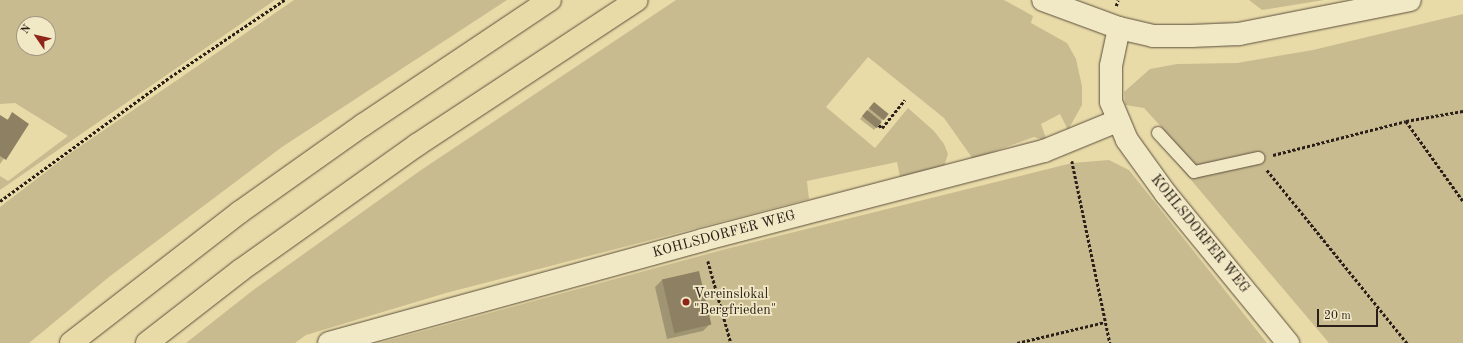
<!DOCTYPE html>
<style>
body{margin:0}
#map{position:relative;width:1463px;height:343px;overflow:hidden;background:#e9dba8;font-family:"Old Standard TT",serif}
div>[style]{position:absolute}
.green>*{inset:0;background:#c9bb90}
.shadow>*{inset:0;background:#0003}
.building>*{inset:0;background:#8e8163;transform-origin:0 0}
.path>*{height:2.5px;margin-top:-1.25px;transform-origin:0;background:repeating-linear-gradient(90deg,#2b2019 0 3px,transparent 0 5px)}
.roads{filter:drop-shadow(0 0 1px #5a4f3d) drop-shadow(0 0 1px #5a4f3d)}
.lane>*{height:12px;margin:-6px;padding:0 6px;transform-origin:6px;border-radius:6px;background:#f1e8c6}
.street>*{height:22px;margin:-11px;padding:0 11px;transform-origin:11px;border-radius:11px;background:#f1e8c6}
.secondary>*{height:22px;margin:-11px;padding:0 11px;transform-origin:11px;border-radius:11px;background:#f1e8c6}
.highway>*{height:22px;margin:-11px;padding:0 11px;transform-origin:11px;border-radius:11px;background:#e9dba8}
.dots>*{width:11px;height:11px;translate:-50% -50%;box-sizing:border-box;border:2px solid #f1e8c6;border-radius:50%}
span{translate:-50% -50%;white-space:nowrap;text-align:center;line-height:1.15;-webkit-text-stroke:3.5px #f1e8c6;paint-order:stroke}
.street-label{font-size:14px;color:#2b2019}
.poi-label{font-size:14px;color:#2b2019}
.left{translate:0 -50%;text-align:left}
.north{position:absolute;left:16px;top:16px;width:40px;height:40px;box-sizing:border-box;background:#f1e8c6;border:1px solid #a29881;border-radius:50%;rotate:304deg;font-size:11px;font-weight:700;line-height:16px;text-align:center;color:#2b2019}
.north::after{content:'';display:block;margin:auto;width:14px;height:18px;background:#8f2418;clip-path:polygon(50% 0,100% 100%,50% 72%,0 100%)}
.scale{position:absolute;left:1317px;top:309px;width:61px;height:18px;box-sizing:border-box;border:2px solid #2b2019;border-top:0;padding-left:5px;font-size:12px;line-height:14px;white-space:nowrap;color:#2b2019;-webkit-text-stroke:3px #f1e8c6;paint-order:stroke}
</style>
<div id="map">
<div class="green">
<i style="clip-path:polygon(evenodd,0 0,275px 0,0 190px,0 176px,8px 181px,68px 136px,15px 103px,0 104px,0 0,24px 24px,48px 24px,48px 48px,24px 48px,24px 24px)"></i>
<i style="clip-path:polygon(294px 0,507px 0,282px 147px,109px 277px,29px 343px,0 343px,0 207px,69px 154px)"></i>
<i style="clip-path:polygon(676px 0,1004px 0,1033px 16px,1031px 23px,1067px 43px,1076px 59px,1082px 86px,1082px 105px,1068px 130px,1060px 114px,1041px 124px,1047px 141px,1034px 137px,973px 159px,944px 118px,868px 57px,826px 107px,875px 148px,908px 108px,934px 131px,944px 144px,948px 154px,944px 166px,933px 172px,900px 177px,897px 162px,807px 181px,809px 199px,446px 293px,306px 335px,295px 343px,186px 343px,252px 291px,421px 170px)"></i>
<i style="clip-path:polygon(1249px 0,1324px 0,1262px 10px)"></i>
<i style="clip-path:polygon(1463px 14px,1463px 343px,1329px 343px,1153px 135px,1164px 130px,1144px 108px,1125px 105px,1124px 92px,1150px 69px,1177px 64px,1237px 63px,1313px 50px)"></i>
<i style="clip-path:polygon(1109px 160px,1129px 170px,1267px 343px,379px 343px,722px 250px,1072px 163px)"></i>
</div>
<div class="shadow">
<i style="clip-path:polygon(872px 105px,887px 114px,874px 130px,860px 119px)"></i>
<i style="clip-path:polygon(12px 114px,28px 124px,0 164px,0 116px,7px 120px)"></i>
<i style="clip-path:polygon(698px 272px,710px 324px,703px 331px,667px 339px,655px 287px,662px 280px)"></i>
</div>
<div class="building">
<i style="left:874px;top:102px;width:19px;height:8px;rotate:39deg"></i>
<i style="left:867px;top:110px;width:19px;height:8px;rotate:39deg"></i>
<i style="clip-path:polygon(12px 112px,29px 124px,6px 160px,0 156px,0 115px,8px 120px)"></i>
<i style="left:699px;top:271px;width:55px;height:38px;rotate:77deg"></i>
</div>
<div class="path">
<i style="left:1116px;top:6px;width:6px;rotate:-72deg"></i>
<i style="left:1406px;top:121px;width:98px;rotate:54.5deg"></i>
<i style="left:879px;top:125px;width:4px;rotate:45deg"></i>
<i style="left:882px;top:128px;width:36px;rotate:-51deg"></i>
<i style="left:1273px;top:155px;width:137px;rotate:-14.3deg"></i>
<i style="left:1406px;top:121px;width:58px;rotate:-10deg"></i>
<i style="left:1072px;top:161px;width:186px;rotate:78.2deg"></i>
<i style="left:1267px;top:170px;width:223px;rotate:51deg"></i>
<i style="left:0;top:201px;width:210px;rotate:-36.1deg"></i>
<i style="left:170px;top:77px;width:138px;rotate:-34deg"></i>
<i style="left:708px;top:261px;width:85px;rotate:74.3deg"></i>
<i style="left:1017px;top:343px;width:90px;rotate:-13.4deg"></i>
</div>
<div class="roads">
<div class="lane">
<i style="left:1158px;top:133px;width:53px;rotate:47.3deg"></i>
<i style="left:1194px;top:172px;width:66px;rotate:-12.3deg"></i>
</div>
<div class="street">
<i style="left:1119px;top:28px;width:39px;rotate:102deg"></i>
<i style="left:1111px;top:66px;width:36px;rotate:90deg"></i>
<i style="left:1111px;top:102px;width:41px;rotate:67.2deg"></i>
<i style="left:1127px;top:140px;width:67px;rotate:54.2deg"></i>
<i style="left:1166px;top:194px;width:193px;rotate:50.7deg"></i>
<i style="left:329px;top:343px;width:387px;rotate:-15.4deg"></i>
<i style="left:702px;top:240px;width:353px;rotate:-14.6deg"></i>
<i style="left:1044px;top:151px;width:79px;rotate:-22.3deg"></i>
</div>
<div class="secondary">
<i style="left:1043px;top:0;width:81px;rotate:20.2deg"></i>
<i style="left:1119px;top:28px;width:35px;rotate:13deg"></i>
<i style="left:1153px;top:36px;width:38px"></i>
<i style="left:1191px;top:36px;width:48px;rotate:-2.4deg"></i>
<i style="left:1239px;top:34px;width:174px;rotate:-11.2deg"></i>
</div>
<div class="highway">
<i style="left:71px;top:343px;width:214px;rotate:-37.8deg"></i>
<i style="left:240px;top:212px;width:151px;rotate:-35.3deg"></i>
<i style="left:363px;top:125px;width:225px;rotate:-33.8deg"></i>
<i style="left:147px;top:343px;width:119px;rotate:-37.8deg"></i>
<i style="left:241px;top:270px;width:216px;rotate:-35.4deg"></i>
<i style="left:417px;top:145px;width:263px;rotate:-33.4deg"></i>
</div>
</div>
<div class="dots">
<i style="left:686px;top:302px;background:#8f2418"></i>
</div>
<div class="street-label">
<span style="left:724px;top:234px;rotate:-15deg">KOHLSDORFER WEG</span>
<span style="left:1200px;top:234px;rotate:51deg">KOHLSDORFER WEG</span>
</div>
<div class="poi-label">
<span class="left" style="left:694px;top:302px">Vereinslokal<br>"Bergfrieden"</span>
</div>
<div class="north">N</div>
<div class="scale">20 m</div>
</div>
